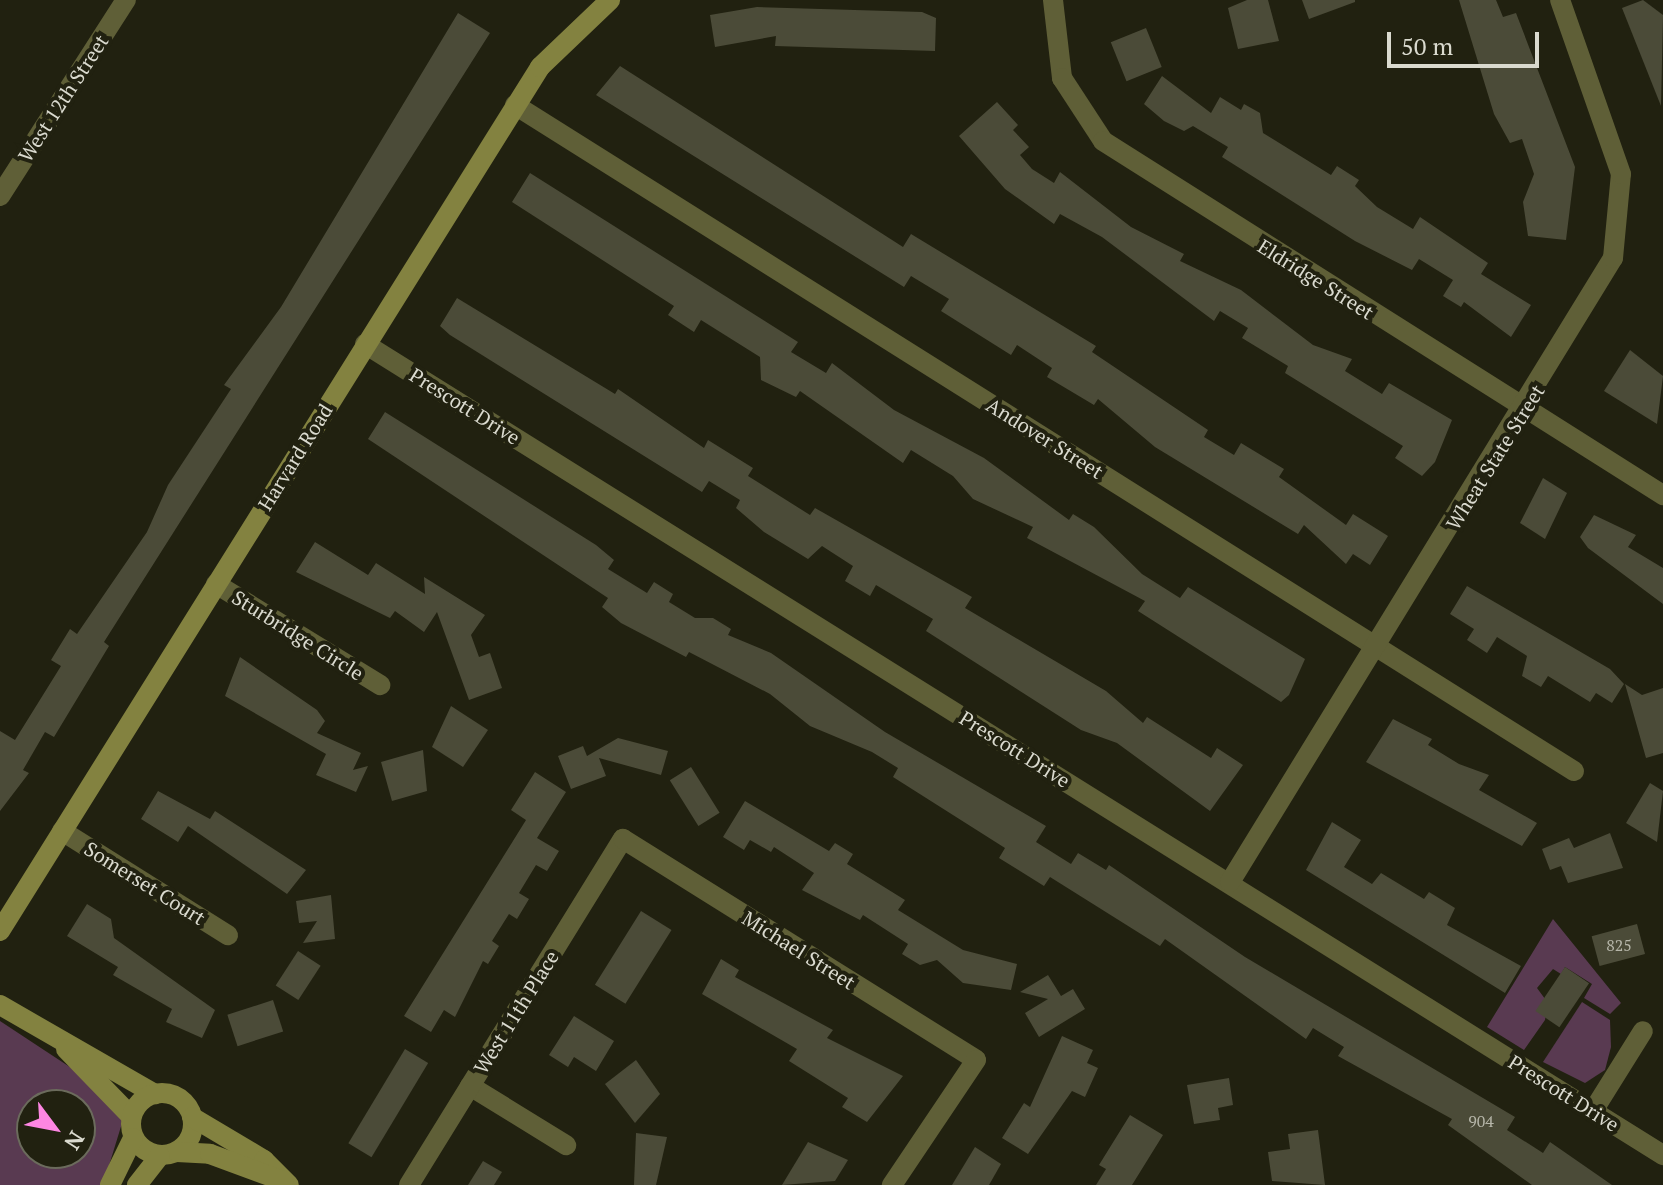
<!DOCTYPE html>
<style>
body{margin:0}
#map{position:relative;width:1663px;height:1185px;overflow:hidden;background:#212110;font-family:"PT Serif",serif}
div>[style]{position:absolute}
.green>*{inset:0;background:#593a51}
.building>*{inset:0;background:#4b4b38;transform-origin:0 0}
.street>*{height:20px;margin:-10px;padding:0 10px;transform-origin:10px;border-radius:10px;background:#5f5f37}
.secondary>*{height:20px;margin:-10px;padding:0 10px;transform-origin:10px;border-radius:10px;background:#838240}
.secondary>.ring{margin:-10px;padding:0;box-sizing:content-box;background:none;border:20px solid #838240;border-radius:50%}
span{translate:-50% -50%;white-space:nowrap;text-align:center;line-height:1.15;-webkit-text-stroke:8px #212110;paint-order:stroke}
.number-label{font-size:16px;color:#b6b6a9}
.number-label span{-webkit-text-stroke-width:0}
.street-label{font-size:20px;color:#dadacf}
.north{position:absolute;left:16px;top:1089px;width:80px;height:80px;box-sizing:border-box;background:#212110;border:2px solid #6b6b5c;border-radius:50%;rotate:122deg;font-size:22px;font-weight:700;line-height:32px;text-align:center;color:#dadacf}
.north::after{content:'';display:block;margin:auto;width:28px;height:36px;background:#fd86e2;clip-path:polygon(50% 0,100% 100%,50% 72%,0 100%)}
.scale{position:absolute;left:1387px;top:32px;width:152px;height:36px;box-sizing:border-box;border:4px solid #dadacf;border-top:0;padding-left:10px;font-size:24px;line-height:28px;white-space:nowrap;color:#dadacf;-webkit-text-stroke:6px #212110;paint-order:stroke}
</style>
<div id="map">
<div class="green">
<i style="clip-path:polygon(1553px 919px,1621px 1003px,1610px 1014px,1584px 998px,1592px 984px,1565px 967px,1561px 974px,1553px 969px,1537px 988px,1548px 1003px,1545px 1020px,1524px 1050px,1487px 1027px)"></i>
<i style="clip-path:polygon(1582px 1002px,1610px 1020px,1611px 1047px,1605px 1070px,1585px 1083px,1543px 1062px)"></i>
<i style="clip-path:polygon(evenodd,0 1021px,88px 1079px,123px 1120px,103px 1185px,0 1185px,0 1021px,32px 1105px,80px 1105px,80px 1153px,32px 1153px,32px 1105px)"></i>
</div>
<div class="building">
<i style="clip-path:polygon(1247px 0,1268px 0,1279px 41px,1238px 49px,1228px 8px)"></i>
<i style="clip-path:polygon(1302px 0,1355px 0,1355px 2px,1309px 19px)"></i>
<i style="clip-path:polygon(1459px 0,1496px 0,1503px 17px,1516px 13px,1575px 167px,1566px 240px,1528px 236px,1523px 202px,1534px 174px,1522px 139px,1510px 143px,1494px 114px)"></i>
<i style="clip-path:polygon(1643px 0,1663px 15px,1661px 106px,1622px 8px)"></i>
<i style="clip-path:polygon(757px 7px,922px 12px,936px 18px,935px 51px,775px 46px,776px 36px,715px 47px,710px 15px)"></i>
<i style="clip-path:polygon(458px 13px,490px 33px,104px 642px,109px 646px,54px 737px,45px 732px,23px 770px,29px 773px,0 811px,0 731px,15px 740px,61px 666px,51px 660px,70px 629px,77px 634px,147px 532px,168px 485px,231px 389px,224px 385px,281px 307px)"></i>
<i style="left:1146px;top:28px;width:42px;height:38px;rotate:68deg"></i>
<i style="clip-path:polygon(620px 66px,903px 247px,911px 234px,1096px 346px,1092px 352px,1208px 430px,1204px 437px,1234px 455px,1241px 443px,1284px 469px,1279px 477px,1346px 525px,1353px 514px,1388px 536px,1370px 565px,1353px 554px,1346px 564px,1304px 525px,1298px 534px,1155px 447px,1098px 399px,1094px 405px,1047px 377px,1052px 368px,1017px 345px,1011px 355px,941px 311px,949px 299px,911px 276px,904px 287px,596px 95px)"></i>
<i style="clip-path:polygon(1162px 76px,1211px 113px,1220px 97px,1241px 110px,1244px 104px,1260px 113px,1263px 133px,1331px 175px,1337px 166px,1359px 180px,1355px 186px,1377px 207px,1413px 229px,1420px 217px,1488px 263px,1481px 274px,1531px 305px,1511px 337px,1464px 302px,1461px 307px,1443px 296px,1453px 280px,1419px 259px,1412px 270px,1355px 241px,1222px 157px,1228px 147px,1193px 126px,1184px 131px,1164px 121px,1144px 104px)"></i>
<i style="clip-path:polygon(997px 102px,1018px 125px,1013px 130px,1029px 147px,1020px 155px,1032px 169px,1054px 183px,1060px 172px,1131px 227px,1184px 254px,1180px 261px,1241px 290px,1313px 345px,1352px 359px,1345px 371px,1382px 394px,1389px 383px,1452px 420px,1435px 462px,1422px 476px,1395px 458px,1403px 446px,1285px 373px,1288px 366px,1242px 338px,1248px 328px,1220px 311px,1214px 321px,1102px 237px,1060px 214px,1054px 224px,1005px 189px,959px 136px)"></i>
<i style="clip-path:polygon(530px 173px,798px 342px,791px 352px,826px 373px,832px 363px,894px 410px,984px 458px,1069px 520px,1073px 514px,1094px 527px,1142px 574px,1180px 598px,1188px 587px,1305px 659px,1289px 695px,1281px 702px,1138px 611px,1145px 601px,1027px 538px,1033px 527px,973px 499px,953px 476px,911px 450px,903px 463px,800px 391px,796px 397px,761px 380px,760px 357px,701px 320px,694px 332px,668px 315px,674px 306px,512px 202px)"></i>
<i style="clip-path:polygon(457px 298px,615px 394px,618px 389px,704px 448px,708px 440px,753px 468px,748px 476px,810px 515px,815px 508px,972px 597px,965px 608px,1106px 691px,1143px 723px,1147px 717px,1211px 758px,1217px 748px,1243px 765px,1210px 811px,1117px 743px,1081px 730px,926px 631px,933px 619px,876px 585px,870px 596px,845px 581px,853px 566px,822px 546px,808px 559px,764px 532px,736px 508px,740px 500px,709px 481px,702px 492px,450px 335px,440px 326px)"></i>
<i style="clip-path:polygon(1630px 350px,1663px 376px,1657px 424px,1604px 391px)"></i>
<i style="clip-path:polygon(385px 412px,596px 545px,614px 560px,608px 569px,647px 593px,654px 582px,673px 594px,669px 602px,695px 618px,713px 618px,731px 629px,728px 635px,771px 653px,885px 732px,1046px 826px,1036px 842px,1071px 864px,1078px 853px,1106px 870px,1109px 865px,1245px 957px,1515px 1117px,1507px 1130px,1543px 1153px,1550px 1142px,1612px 1185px,1532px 1185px,1448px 1125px,1452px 1119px,1338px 1056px,1344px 1047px,1313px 1028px,1306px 1039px,1165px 939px,1160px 946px,1050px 877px,1044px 886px,999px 858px,1005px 848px,893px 777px,898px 768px,872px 752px,810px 726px,770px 694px,689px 652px,686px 657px,621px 623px,602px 607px,608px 598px,368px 439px)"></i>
<i style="clip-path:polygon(1543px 478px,1567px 493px,1545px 539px,1520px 523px)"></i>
<i style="clip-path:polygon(1594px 515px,1636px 535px,1628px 547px,1663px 568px,1663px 604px,1588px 548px,1580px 537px)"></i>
<i style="clip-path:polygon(315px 542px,368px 575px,376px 563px,425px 594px,424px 577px,485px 615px,471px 635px,479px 657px,490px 653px,502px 688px,469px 700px,437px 612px,424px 632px,395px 611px,390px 618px,296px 572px)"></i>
<i style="clip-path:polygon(1467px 586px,1610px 669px,1624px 684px,1612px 703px,1596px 693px,1590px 702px,1548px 676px,1541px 687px,1522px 676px,1527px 656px,1497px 637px,1487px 653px,1467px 640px,1474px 629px,1450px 614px)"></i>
<i style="clip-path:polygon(240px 657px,317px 710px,325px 721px,317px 733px,361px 753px,353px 770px,368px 766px,356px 792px,316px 775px,326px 754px,225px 696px)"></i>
<i style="clip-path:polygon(1625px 684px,1642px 695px,1663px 688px,1663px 753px,1646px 758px)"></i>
<i style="clip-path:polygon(451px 706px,488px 730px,463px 767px,432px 747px)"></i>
<i style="clip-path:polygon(1393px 719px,1432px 739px,1428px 745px,1459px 764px,1489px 775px,1479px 790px,1537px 823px,1522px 846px,1366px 762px)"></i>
<i style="clip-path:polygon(618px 738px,668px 751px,661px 775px,599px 758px,606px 776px,571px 789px,558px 756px,583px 746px,587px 756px)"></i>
<i style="clip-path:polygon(423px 750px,427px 791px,392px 801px,381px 762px)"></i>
<i style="left:691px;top:767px;width:54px;height:25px;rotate:58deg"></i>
<i style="clip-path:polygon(535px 772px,566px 792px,537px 838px,559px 851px,547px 871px,536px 865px,519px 893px,529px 899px,517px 919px,509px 914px,492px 941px,499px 946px,488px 964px,483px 961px,455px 1017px,444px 1010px,431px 1032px,404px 1016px,526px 820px,511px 810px)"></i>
<i style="clip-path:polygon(1650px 783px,1663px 791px,1657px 842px,1626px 823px)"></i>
<i style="clip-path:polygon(158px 791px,210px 819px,215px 811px,306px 870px,287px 894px,188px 826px,178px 842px,141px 819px)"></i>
<i style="clip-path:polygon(745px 801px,829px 851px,835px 843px,853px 854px,847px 864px,905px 900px,898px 910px,963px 950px,1017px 964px,1011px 990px,963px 983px,937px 960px,920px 965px,902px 954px,908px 944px,863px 915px,860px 920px,802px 890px,814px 873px,774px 847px,771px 852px,750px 840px,744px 850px,723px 837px)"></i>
<i style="clip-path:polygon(1332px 822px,1361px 840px,1344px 867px,1372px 884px,1381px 873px,1424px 899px,1429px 892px,1455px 908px,1447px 925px,1521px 966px,1505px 993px,1306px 870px)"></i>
<i style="clip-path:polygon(1610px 833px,1623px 868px,1568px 883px,1561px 866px,1550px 870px,1542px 849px,1569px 838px,1574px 848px)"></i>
<i style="clip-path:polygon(331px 895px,335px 939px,303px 943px,317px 921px,299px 923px,296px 901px)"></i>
<i style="clip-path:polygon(87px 904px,111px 919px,114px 938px,215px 1010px,202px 1038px,166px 1022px,172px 1009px,113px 975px,118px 967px,67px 936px)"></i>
<i style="left:641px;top:911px;width:36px;height:87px;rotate:32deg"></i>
<i style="left:1637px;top:924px;width:31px;height:47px;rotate:75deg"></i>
<i style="left:298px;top:951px;width:27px;height:41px;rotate:33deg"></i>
<i style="clip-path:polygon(721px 959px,739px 970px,735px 977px,833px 1030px,827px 1038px,903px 1076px,867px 1122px,842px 1107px,848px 1098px,789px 1061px,797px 1049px,702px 994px)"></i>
<i style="left:1565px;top:967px;width:29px;height:53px;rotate:34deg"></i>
<i style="clip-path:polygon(1048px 975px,1061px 996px,1073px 989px,1085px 1009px,1039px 1037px,1025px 1013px,1048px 999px,1020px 992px)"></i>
<i style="left:273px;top:1000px;width:33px;height:48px;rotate:72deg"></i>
<i style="clip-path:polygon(574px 1016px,614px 1041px,596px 1071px,574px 1057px,568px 1067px,549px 1055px)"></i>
<i style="clip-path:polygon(1062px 1036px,1093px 1050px,1087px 1063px,1098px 1068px,1085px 1097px,1072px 1091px,1028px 1154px,1002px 1138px,1024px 1103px,1030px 1107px)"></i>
<i style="left:405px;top:1049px;width:27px;height:110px;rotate:31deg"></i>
<i style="clip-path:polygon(636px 1060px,660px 1094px,635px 1123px,605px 1084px)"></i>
<i style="clip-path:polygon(1229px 1078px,1233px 1105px,1218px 1108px,1220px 1120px,1194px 1124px,1187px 1085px)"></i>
<i style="clip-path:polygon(1130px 1115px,1163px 1135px,1132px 1185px,1096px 1185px,1106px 1169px,1099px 1165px)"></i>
<i style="clip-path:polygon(1318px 1130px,1325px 1185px,1272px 1181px,1268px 1152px,1290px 1149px,1288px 1134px)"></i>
<i style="clip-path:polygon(636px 1133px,667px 1137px,656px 1185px,634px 1185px)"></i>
<i style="clip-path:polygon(808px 1142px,848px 1160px,835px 1181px,782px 1185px)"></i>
<i style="clip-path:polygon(975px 1147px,1001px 1164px,989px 1185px,952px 1185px)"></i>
<i style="clip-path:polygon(483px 1161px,502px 1172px,494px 1185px,468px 1185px)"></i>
</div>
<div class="street">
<i style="left:1053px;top:0;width:79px;rotate:83.4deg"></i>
<i style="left:1062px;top:78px;width:75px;rotate:56.9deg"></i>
<i style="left:1103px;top:141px;width:663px;rotate:32.3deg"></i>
<i style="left:515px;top:105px;width:1251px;rotate:32.17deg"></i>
<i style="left:0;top:196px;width:233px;rotate:-57.3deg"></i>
<i style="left:365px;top:344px;width:1531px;rotate:32deg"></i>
<i style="left:216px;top:584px;width:193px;rotate:31.6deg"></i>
<i style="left:62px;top:831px;width:196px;rotate:32.1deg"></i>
<i style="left:1230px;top:882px;width:732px;rotate:-58.46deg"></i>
<i style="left:1613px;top:258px;width:84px;rotate:-84.6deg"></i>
<i style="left:1621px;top:174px;width:184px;rotate:-109.3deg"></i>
<i style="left:470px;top:1086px;width:113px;rotate:31.6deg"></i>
<i style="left:1593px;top:1111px;width:94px;rotate:-58deg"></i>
<i style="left:409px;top:1185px;width:407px;rotate:-58.3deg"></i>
<i style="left:623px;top:839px;width:416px;rotate:32deg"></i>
<i style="left:976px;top:1060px;width:151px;rotate:123.9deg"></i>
</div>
<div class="secondary">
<i style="left:0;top:931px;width:1019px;rotate:-57.99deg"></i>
<i style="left:540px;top:67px;width:97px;rotate:-43.7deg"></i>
<i style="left:0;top:1005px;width:179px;rotate:29.9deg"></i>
<i style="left:66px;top:1049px;width:93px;rotate:45.9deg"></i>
<i class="ring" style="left:131px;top:1093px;width:42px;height:42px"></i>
<i style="left:192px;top:1117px;width:84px;rotate:30.8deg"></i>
<i style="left:264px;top:1160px;width:35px;rotate:45deg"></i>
<i style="left:177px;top:1152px;width:33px;rotate:3deg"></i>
<i style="left:210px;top:1154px;width:78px;rotate:20.3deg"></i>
<i style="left:110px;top:1185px;width:52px;rotate:-63.9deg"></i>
<i style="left:137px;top:1185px;width:37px;rotate:-52deg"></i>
</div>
<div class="number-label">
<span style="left:1619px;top:945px">825</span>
<span style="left:1481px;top:1121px">904</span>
</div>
<div class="street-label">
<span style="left:63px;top:98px;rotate:-57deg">West 12th Street</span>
<span style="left:1316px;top:279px;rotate:32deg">Eldridge Street</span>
<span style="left:465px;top:406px;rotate:32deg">Prescott Drive</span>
<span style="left:1045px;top:438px;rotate:32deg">Andover Street</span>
<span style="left:295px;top:457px;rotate:-58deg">Harvard Road</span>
<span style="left:1495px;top:457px;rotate:-58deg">Wheat State Street</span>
<span style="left:298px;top:635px;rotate:32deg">Sturbridge Circle</span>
<span style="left:1015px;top:749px;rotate:32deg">Prescott Drive</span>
<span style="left:145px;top:883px;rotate:32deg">Somerset Court</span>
<span style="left:799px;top:950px;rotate:32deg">Michael Street</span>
<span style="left:516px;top:1012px;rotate:-58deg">West 11th Place</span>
<span style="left:1564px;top:1093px;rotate:32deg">Prescott Drive</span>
</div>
<div class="north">N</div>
<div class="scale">50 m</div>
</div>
